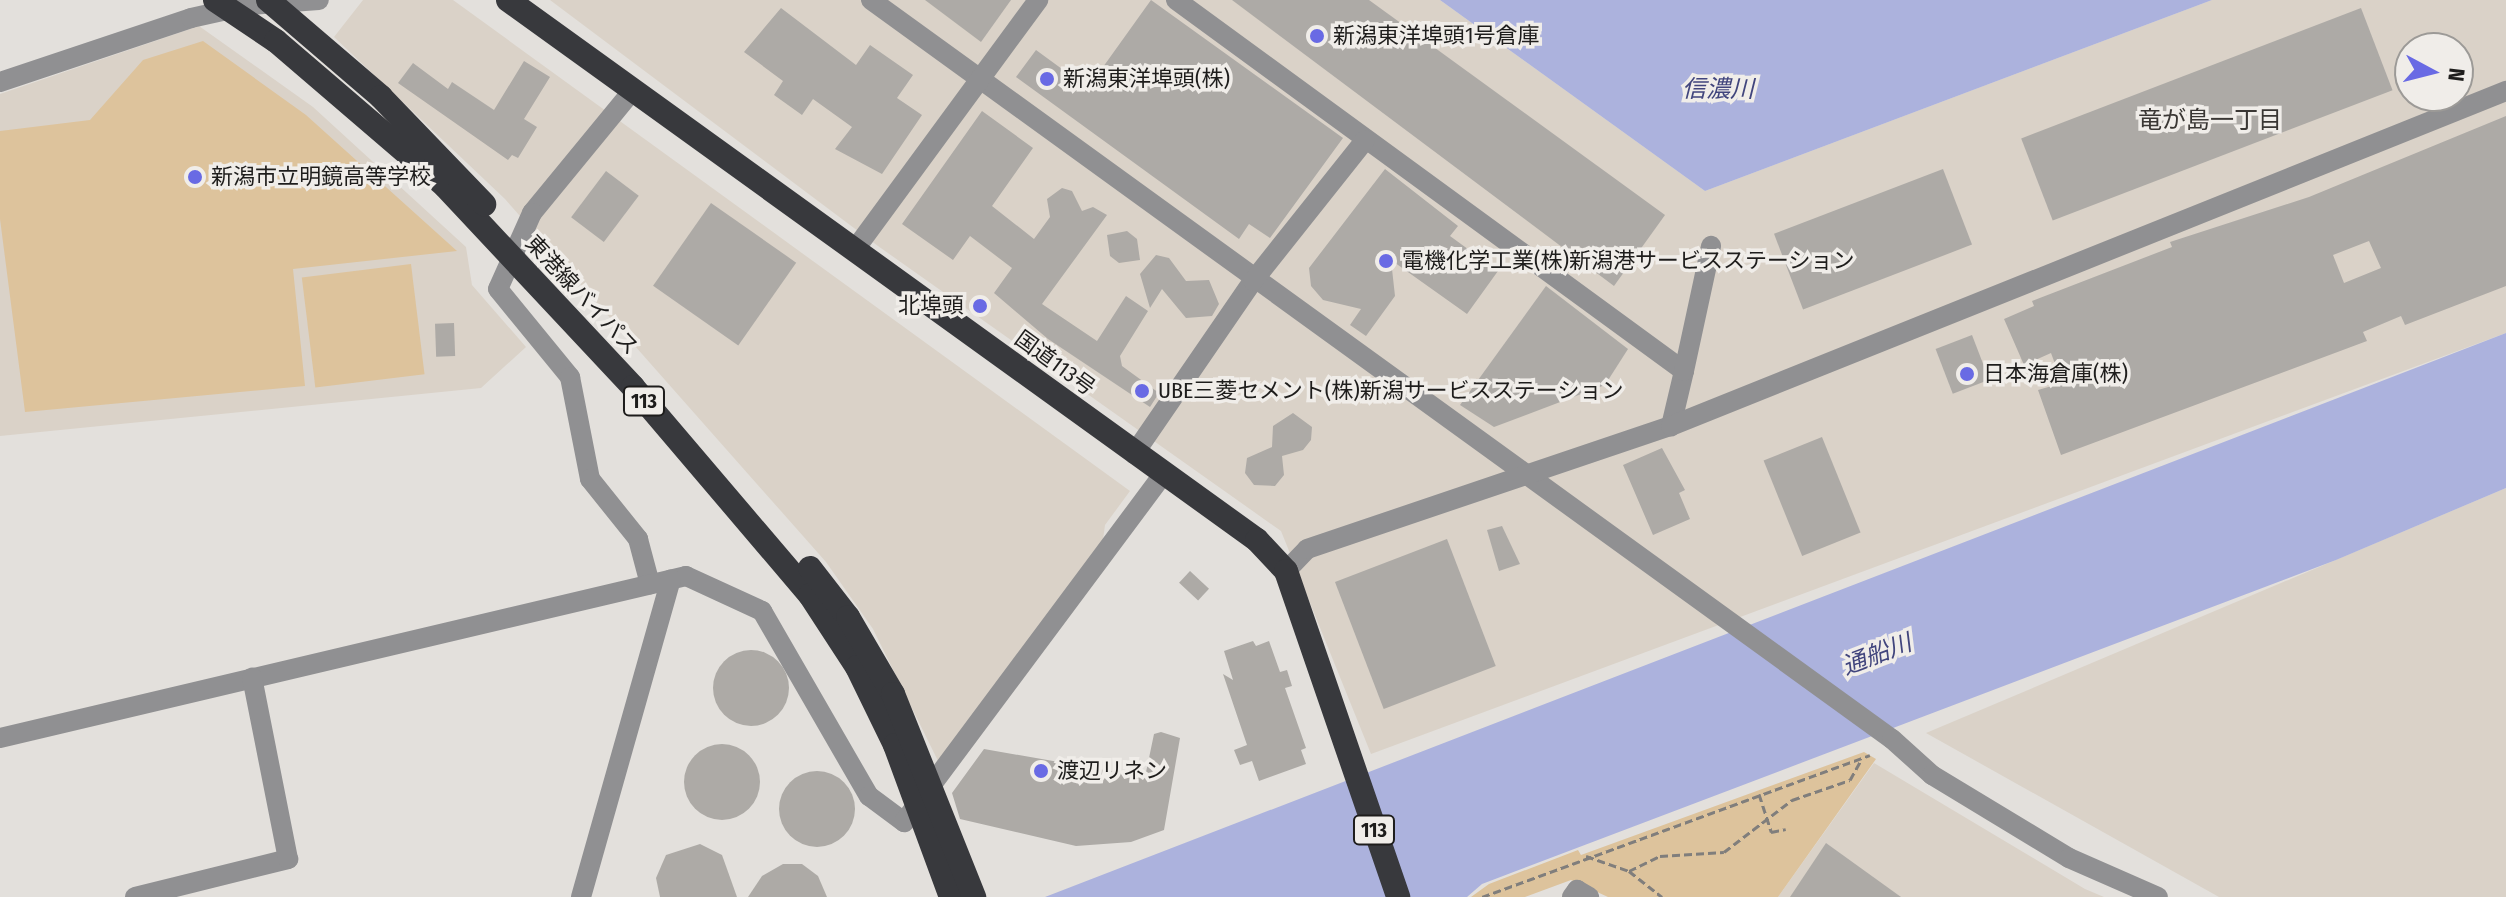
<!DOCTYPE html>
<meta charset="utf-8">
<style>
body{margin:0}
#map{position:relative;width:2506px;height:897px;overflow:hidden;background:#e3e0dc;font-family:"Fira Sans Condensed","Noto Sans JP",sans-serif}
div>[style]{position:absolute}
.built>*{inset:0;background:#dad2c8}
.green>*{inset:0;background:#ddc39c;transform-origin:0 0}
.water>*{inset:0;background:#acb2dd}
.building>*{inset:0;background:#adaaa6;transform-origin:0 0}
.round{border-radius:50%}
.path>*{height:3px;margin-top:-1.5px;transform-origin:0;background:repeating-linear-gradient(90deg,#807e7c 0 8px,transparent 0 12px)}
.minor>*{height:20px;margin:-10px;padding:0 10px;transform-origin:10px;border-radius:10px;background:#909092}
.highway>*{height:24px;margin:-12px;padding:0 12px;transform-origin:12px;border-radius:12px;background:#38393d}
.dots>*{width:22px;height:22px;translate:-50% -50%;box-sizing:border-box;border:4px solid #f0ede9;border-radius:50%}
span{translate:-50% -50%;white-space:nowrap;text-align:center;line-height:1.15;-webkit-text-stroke:7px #f0ede9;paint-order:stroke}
.shield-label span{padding:2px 6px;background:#f0ede9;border:2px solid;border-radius:6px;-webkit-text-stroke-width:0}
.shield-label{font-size:20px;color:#1e1d1c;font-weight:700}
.poi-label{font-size:22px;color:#1e1d1c}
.left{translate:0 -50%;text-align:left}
.right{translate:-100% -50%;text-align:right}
.street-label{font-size:22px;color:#1e1d1c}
.water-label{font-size:24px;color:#41457d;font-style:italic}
.neighbourhood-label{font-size:24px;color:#3a3734}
.north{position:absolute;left:2394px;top:32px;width:80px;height:80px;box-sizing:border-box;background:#f0ede9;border:2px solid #9c9a97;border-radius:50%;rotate:97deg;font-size:22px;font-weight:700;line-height:32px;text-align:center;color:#1e1d1c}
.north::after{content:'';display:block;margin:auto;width:28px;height:36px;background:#696ae4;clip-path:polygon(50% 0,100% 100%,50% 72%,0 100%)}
</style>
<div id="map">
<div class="built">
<i style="clip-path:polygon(363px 0,453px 0,1130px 491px,1105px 525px,1102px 547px,940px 765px,873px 629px,826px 562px,505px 199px,334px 37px)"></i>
<i style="clip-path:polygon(evenodd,550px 0,1440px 0,1705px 191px,2212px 0,2506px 0,2506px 333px,1371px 754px,1281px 531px,878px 246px,550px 0,2410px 48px,2458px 48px,2458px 96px,2410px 96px,2410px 48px)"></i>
<i style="clip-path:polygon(199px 26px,313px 107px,466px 247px,472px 285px,526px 347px,481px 388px,0 436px,0 94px)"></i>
<i style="clip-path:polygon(2506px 488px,2506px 897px,2219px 897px,1926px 733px)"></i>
<i style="clip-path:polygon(1874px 763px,2085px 889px,2104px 897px,1778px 897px)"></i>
</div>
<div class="green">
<i style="clip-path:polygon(203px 41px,306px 115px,457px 251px,293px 269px,305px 386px,25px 412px,0 219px,0 131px,90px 120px,143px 60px)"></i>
<i style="left:411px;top:264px;width:111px;height:110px;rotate:83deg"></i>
<i style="clip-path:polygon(1864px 752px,1876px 759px,1778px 897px,1608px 897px,1571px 880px,1525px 897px,1471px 897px,1489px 884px,1578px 850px,1581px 855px)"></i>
</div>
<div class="water">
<i style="clip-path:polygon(1440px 0,2212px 0,1705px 191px)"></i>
<i style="clip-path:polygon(2506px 333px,2506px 488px,2336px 560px,1482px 884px,1467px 897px,1045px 897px)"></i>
</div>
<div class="building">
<i style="clip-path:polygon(925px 0,1011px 0,981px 42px)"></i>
<i style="clip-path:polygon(1151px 0,1343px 138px,1270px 238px,1249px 224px,1239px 239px,1016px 77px,1036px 50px,1088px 88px)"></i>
<i style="clip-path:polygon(1232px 0,1369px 0,1665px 215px,1614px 286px)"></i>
<i style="clip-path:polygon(781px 8px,856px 65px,870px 45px,913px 75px,897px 98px,922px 115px,882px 174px,835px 149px,852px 127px,813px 99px,802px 115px,774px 95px,783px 81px,744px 52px)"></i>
<i style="left:2361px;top:8px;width:88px;height:364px;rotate:69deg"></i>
<i style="clip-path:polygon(524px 61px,550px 77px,524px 119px,537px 127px,518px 158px,512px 155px,508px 160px,398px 83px,413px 63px,448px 89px,452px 82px,494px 110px)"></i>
<i style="clip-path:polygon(982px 111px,1033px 148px,992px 206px,1034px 239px,1050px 217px,1047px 199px,1062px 188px,1072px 191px,1082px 211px,1093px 207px,1107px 215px,1042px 304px,1097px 341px,1126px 296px,1148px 311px,1120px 356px,1122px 366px,1159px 393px,1150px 407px,1048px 339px,994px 293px,1012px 268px,970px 236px,953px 260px,902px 224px)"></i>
<i style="clip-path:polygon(evenodd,2506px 116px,2506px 286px,2405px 325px,2401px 316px,2363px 332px,2367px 341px,2061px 455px,2038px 390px,2062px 383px,2051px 353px,2024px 365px,2004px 319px,2034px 306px,2032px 301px,2172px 247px,2170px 242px,2309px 197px,2506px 116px,2369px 241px,2381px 268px,2344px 283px,2333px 255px,2369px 241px)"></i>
<i style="clip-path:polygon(1385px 169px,1458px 226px,1450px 236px,1498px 271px,1467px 314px,1391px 260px,1395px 296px,1366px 336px,1350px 325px,1361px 309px,1323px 300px,1311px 286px,1309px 268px)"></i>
<i style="left:1943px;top:169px;width:81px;height:181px;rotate:69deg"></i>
<i style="left:606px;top:171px;width:41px;height:58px;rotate:37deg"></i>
<i style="left:711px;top:203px;width:104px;height:101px;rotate:35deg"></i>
<i style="clip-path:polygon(1127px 231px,1137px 239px,1140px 260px,1119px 263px,1110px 256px,1107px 235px)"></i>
<i style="clip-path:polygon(1156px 255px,1169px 258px,1186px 281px,1209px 280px,1219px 304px,1212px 316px,1186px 318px,1162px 289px,1150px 308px,1140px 274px)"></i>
<i style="clip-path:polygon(1546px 286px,1628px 349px,1605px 385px,1494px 427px,1460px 405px)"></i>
<i style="left:454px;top:323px;width:33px;height:19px;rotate:88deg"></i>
<i style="left:1972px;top:335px;width:48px;height:39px;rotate:69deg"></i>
<i style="clip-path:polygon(1293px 413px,1312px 427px,1311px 440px,1303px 450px,1282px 456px,1284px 475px,1275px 486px,1254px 485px,1245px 473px,1247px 458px,1272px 447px,1273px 426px)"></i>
<i style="left:1822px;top:437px;width:103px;height:63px;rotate:68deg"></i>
<i style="clip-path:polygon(1662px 448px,1685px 490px,1679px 493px,1690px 519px,1653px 535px,1623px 465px)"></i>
<i style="clip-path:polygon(1502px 526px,1520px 564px,1499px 571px,1487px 530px)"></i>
<i style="left:1447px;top:539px;width:136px;height:120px;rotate:69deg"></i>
<i style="left:1190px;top:571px;width:26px;height:16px;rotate:43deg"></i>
<i style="clip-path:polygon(1253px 641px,1256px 646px,1269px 641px,1280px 672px,1287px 670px,1292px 686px,1285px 688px,1306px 748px,1301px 750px,1306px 764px,1259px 781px,1252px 761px,1240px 765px,1234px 750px,1247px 745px,1223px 674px,1233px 680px,1224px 651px)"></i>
<i class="round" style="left:713px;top:650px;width:76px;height:76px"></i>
<i style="clip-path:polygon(1161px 732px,1180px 738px,1164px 830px,1131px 842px,1076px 846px,960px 819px,952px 793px,984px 749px,1145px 777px,1154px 734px)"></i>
<i class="round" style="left:684px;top:744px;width:76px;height:76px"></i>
<i class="round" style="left:779px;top:771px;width:76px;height:76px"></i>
<i style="clip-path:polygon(1826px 843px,1901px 897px,1790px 897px)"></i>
<i style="clip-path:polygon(700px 844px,722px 855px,737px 897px,660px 897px,656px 878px,666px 855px)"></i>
<i style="clip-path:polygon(783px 864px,802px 864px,818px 876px,827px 897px,748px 897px,762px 876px)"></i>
</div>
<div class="path">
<i style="left:1759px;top:794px;width:40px;rotate:72deg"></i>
<i style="left:1771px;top:832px;width:15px;rotate:-11deg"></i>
<i style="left:1586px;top:856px;width:46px;rotate:19.2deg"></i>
<i style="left:1629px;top:871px;width:42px;rotate:38.2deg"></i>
<i style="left:1629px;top:871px;width:34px;rotate:-26deg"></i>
<i style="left:1660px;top:856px;width:64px;rotate:-3.6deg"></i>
<i style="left:1724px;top:852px;width:86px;rotate:-37.4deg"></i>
<i style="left:1792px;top:800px;width:61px;rotate:-19deg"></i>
<i style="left:1850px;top:780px;width:23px;rotate:-61deg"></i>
<i style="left:1482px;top:897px;width:413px;rotate:-20.1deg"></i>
</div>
<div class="minor">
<i style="left:871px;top:0;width:1260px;rotate:35.9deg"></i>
<i style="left:1892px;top:739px;width:54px;rotate:42deg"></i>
<i style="left:1932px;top:775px;width:160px;rotate:31.2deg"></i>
<i style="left:2069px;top:858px;width:97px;rotate:23.7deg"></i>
<i style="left:1176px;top:0;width:629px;rotate:36.14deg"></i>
<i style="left:1684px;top:371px;width:57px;rotate:103.3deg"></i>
<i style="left:0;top:82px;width:201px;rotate:-18.5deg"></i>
<i style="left:191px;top:18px;width:59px;rotate:-12.6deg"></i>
<i style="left:249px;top:5px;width:70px;rotate:-4.1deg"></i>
<i style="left:633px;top:90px;width:159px;rotate:129.4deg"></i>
<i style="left:532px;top:213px;width:83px;rotate:114.1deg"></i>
<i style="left:498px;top:289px;width:114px;rotate:50.7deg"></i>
<i style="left:570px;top:377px;width:104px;rotate:78.9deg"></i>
<i style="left:590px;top:479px;width:77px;rotate:51.3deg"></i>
<i style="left:638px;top:539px;width:47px;rotate:75.1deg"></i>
<i style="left:856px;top:248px;width:308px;rotate:-53.7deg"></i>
<i style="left:1684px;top:371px;width:128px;rotate:-77.8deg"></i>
<i style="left:1134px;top:454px;width:210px;rotate:-55.5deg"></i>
<i style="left:1253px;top:281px;width:180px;rotate:-51.5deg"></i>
<i style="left:1286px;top:571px;width:30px;rotate:-46deg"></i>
<i style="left:1307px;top:549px;width:384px;rotate:-18.7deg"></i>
<i style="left:1671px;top:426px;width:900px;rotate:-21.86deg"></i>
<i style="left:0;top:738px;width:705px;rotate:-13.29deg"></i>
<i style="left:686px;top:576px;width:84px;rotate:24.7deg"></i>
<i style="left:762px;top:611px;width:214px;rotate:60deg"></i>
<i style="left:869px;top:796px;width:44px;rotate:36.6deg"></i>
<i style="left:904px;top:822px;width:434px;rotate:-53.3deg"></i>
<i style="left:135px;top:897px;width:158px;rotate:-13.9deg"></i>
<i style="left:288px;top:859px;width:185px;rotate:-101.2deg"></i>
<i style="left:581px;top:897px;width:330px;rotate:-74.2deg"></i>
<i style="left:1572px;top:897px;width:9px;rotate:-54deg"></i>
<i style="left:1577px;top:890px;width:14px;rotate:30deg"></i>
</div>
<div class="highway">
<i style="left:215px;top:0;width:73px;rotate:33.9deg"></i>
<i style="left:276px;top:41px;width:223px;rotate:40.6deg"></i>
<i style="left:445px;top:186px;width:275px;rotate:46.9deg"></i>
<i style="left:633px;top:387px;width:273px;rotate:49.6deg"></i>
<i style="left:810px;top:595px;width:86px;rotate:56.9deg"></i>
<i style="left:857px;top:667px;width:87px;rotate:64deg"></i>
<i style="left:895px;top:745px;width:162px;rotate:69.8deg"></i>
<i style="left:268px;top:0;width:149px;rotate:40.6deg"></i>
<i style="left:381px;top:97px;width:149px;rotate:46.1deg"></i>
<i style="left:508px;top:0;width:923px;rotate:35.79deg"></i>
<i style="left:1257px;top:540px;width:42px;rotate:46.9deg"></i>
<i style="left:1286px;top:571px;width:345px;rotate:71deg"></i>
<i style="left:810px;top:568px;width:62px;rotate:52.2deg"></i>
<i style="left:848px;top:617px;width:89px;rotate:59.7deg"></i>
<i style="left:893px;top:694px;width:219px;rotate:68.2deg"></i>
</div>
<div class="dots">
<i style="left:1317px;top:36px;background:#696ae4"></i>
<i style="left:1047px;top:79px;background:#696ae4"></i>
<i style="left:195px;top:177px;background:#696ae4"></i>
<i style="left:1386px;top:261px;background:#696ae4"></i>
<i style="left:980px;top:306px;background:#696ae4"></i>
<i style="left:1967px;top:374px;background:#696ae4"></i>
<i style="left:1142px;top:391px;background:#696ae4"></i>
<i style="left:1041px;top:771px;background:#696ae4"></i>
</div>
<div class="shield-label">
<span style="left:644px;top:401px">113</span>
<span style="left:1374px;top:830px">113</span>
</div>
<div class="poi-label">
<span class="left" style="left:1333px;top:36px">新潟東洋埠頭1号倉庫</span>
<span class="left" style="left:1063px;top:79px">新潟東洋埠頭(株)</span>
<span class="left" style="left:211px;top:177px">新潟市立明鏡高等学校</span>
<span class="left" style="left:1402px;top:261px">電機化学工業(株)新潟港サービスステーション</span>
<span class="right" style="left:964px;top:306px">北埠頭</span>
<span class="left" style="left:1983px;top:374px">日本海倉庫(株)</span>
<span class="left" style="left:1158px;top:391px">UBE三菱セメント(株)新潟サービスステーション</span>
<span class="left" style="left:1057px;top:771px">渡辺リネン</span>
</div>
<div class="street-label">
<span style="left:582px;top:295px;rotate:47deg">東港線バイパス</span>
<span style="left:1055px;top:363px;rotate:36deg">国道113号</span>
</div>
<div class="water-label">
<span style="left:1718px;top:90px">信濃川</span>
<span style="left:1877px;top:655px;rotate:-21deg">通船川</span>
</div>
<div class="neighbourhood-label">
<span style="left:2210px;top:121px">竜が島一丁目</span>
</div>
<div class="north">N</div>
</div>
